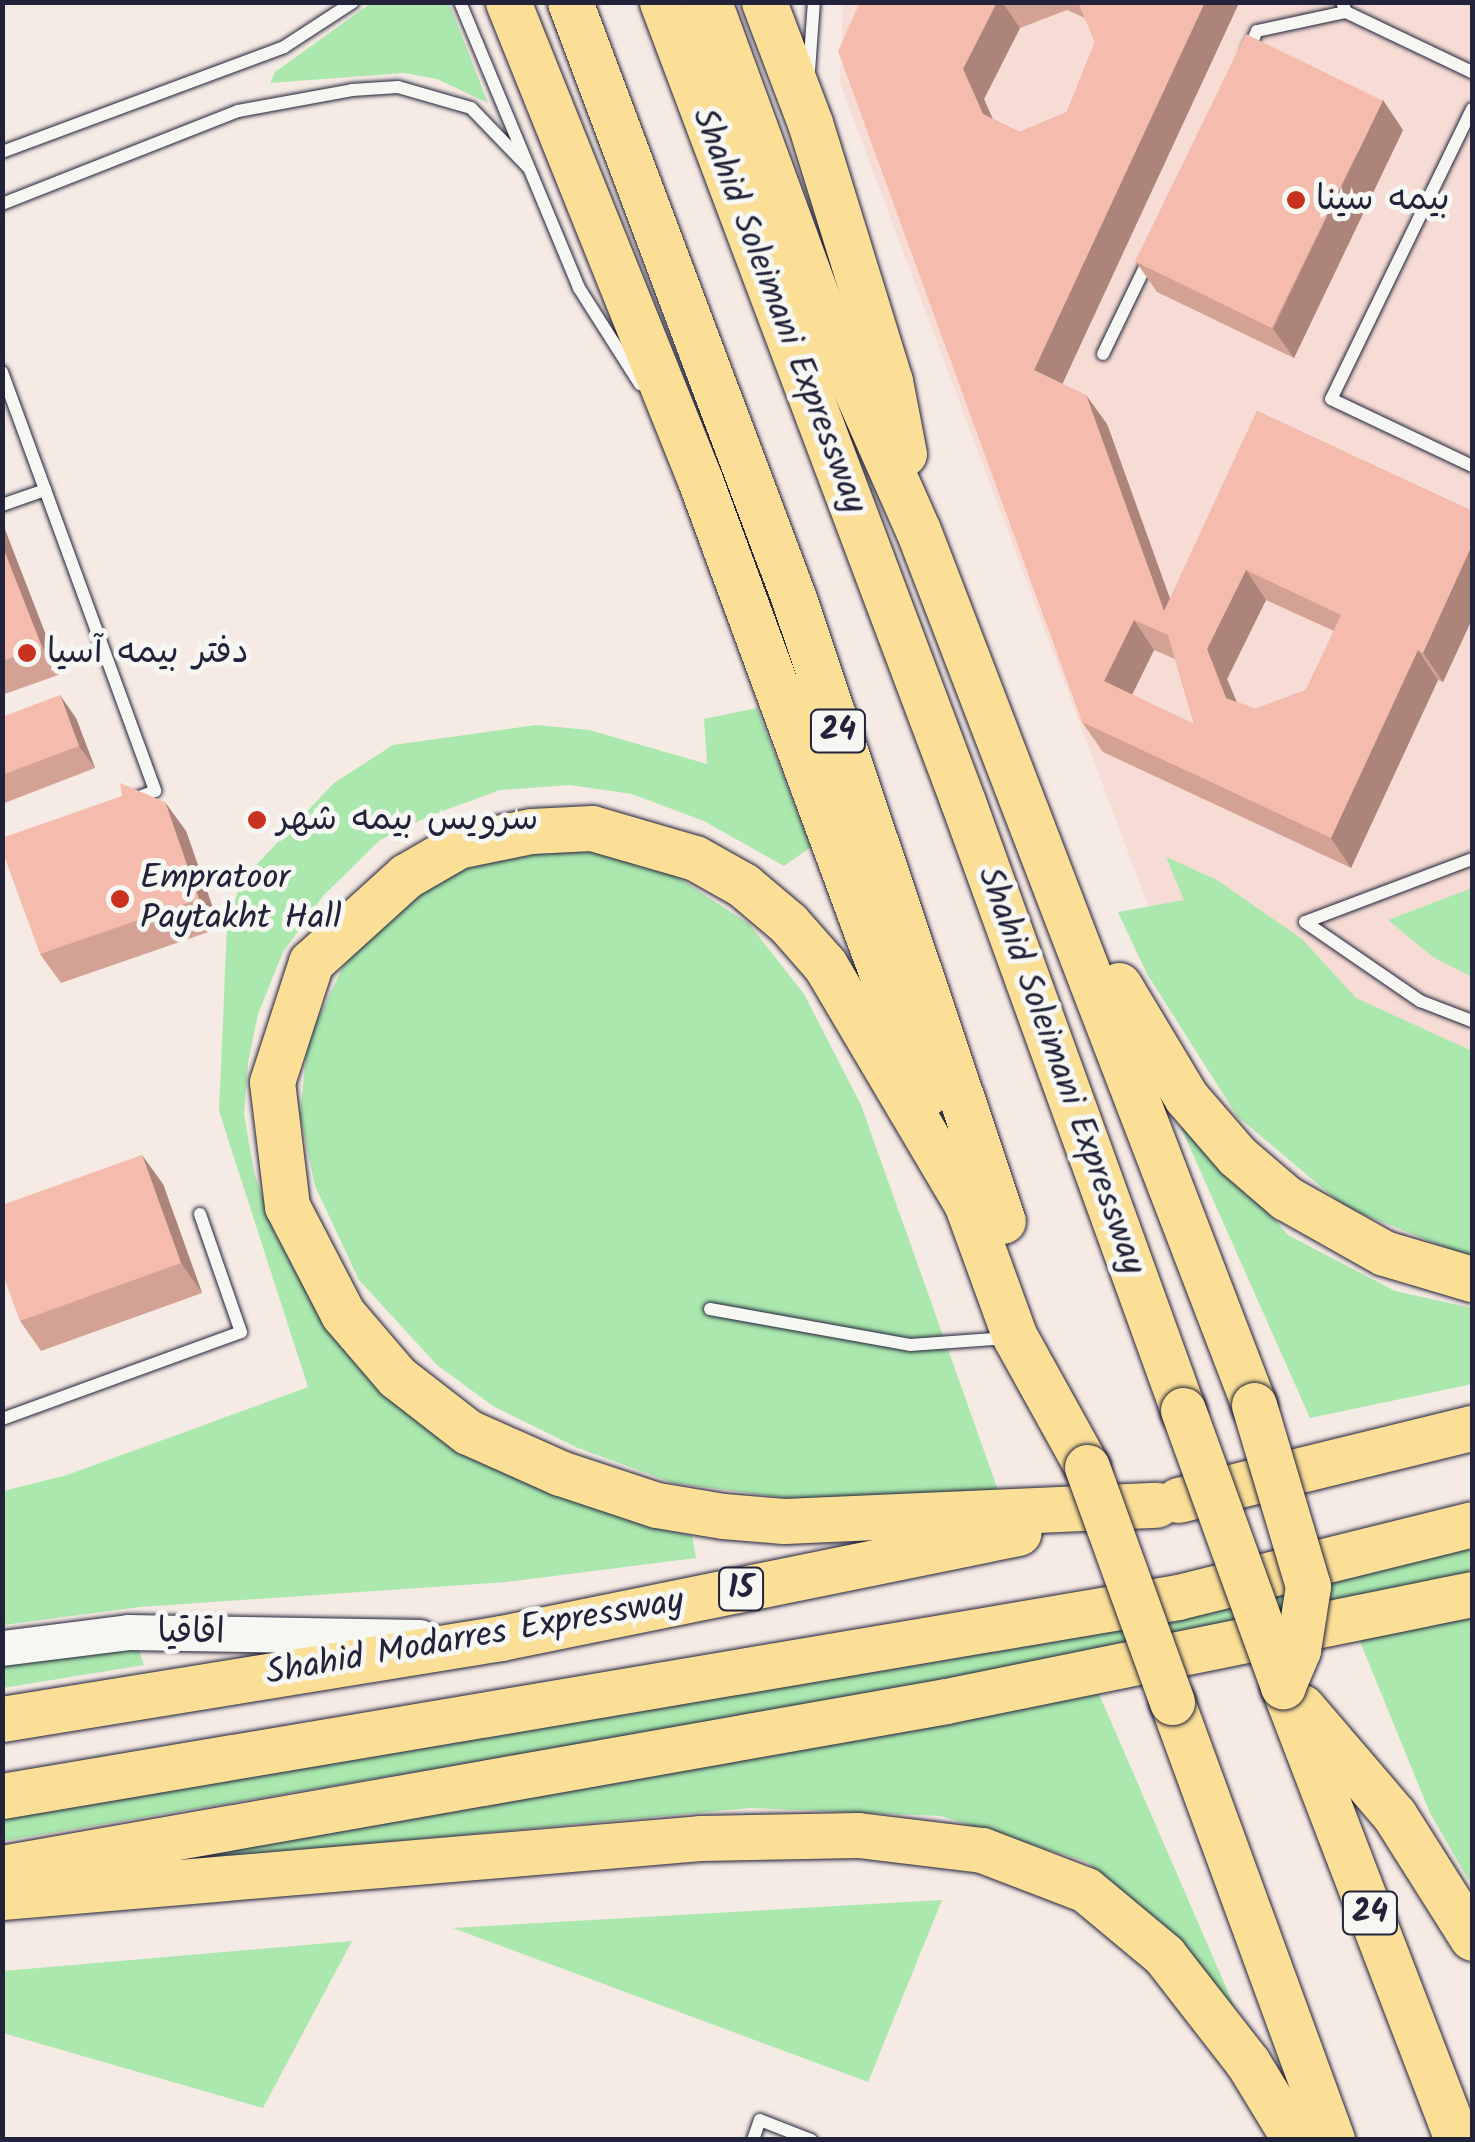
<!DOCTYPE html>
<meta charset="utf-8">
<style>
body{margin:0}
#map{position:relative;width:1475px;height:2142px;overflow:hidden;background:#f6eae4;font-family:Kalam,"Playpen Sans Arabic",sans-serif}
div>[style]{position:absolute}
.built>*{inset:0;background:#f6dcd4}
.green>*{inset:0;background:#aae8ae}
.roads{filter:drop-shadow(0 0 2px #22223b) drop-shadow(0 0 2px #22223b)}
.lane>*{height:12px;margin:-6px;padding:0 6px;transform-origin:6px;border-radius:6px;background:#f6f6f2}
.secondary>*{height:35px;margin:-17.5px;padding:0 17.5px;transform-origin:17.5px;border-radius:17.5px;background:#f6f6f2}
.highway>*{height:45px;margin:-22.5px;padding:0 22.5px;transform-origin:22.5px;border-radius:22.5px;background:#fbdf96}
.bridges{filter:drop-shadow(0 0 2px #22223b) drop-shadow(0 0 2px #22223b)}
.highway-bridge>*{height:45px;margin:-22.5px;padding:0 22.5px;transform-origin:22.5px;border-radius:22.5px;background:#fbdf96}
.wall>*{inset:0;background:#d3a295}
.shaded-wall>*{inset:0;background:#ac8479}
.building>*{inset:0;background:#f5bcad;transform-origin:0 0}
.dots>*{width:28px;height:28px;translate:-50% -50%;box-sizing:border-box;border:5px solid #f6f6f2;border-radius:50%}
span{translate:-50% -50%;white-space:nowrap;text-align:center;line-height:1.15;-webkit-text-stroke:10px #f6f6f2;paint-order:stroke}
.shield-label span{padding:2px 8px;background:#f6f6f2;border:2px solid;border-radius:8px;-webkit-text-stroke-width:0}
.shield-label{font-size:32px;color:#22223b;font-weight:700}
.poi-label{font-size:35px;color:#22223b}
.left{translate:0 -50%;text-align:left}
.street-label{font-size:35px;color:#22223b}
.frame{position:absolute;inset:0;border:5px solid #22223b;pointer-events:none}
</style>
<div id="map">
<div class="built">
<i style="clip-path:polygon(843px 3px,1472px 3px,1472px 1201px,1219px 1020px,1148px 906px,840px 83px)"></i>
</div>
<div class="green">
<i style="clip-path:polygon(371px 3px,449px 3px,488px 103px,437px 79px,404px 73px,270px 83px,275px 72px)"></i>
<i style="clip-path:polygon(757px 708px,811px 847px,784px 866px,704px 821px,632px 794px,570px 785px,500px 790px,429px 816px,380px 840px,323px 896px,283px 952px,258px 1014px,248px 1063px,244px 1114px,254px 1171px,273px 1230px,324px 1320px,508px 1473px,644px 1526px,692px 1536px,696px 1558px,507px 1582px,140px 1607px,3px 1625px,3px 1491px,67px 1475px,308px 1387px,219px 1111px,227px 926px,241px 881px,334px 783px,393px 745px,536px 725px,589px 730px,707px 764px,704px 719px)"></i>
<i style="clip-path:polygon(595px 850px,674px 875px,749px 924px,804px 994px,861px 1105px,998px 1490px,794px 1499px,673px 1483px,578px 1448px,493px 1406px,437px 1365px,359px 1280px,315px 1186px,300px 1114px,308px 1039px,343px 967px,387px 914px,458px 869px,539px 851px)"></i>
<i style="clip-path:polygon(1166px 857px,1217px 880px,1302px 939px,1356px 998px,1472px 1051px,1472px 1258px,1345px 1207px,1237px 1116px,1147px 974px,1118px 912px,1184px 900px)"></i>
<i style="clip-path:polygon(1472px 888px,1472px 977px,1433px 957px,1388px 920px)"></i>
<i style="clip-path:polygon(1167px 1096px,1288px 1235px,1395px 1291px,1472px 1308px,1472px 1384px,1310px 1418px)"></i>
<i style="clip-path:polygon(1472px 1541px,1472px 1572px,1077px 1661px,3px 1841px,3px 1818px,923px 1664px)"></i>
<i style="clip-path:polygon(1472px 1614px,1472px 1886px,1430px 1813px,1359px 1639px)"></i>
<i style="clip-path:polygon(138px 1647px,144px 1665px,3px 1688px,2px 1666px)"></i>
<i style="clip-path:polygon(1099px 1694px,1239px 2017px,1177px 1944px,1087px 1862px,941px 1816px,750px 1808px,129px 1866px,126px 1854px)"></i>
<i style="clip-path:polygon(942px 1900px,868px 2082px,453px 1928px)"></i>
<i style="clip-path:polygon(352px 1941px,263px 2108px,3px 2033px,3px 1971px)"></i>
</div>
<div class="roads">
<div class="lane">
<i style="left:460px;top:2px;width:310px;rotate:67.4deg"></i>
<i style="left:579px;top:288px;width:114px;rotate:57.6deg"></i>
<i style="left:1342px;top:2px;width:11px;rotate:68deg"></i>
<i style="left:1346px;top:12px;width:140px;rotate:25.5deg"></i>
<i style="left:1248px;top:51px;width:22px;rotate:-66deg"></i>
<i style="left:1257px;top:31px;width:91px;rotate:-12.1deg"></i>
<i style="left:809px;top:71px;width:69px;rotate:-85.9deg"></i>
<i style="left:1472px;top:109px;width:322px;rotate:115.9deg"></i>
<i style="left:1331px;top:399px;width:156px;rotate:25.4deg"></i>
<i style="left:2px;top:152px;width:301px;rotate:-20.4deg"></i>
<i style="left:284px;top:47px;width:82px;rotate:-33.1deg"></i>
<i style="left:2px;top:204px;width:254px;rotate:-21.5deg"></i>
<i style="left:238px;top:111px;width:116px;rotate:-10.4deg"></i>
<i style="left:352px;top:90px;width:46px;rotate:-3.7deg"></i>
<i style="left:398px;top:87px;width:76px;rotate:16deg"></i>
<i style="left:471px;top:108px;width:82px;rotate:46deg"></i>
<i style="left:1103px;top:354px;width:106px;rotate:-64.2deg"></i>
<i style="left:2px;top:372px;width:446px;rotate:69.9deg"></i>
<i style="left:155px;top:791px;width:22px;rotate:159deg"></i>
<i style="left:2px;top:505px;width:46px;rotate:-19.2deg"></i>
<i style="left:1472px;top:859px;width:178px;rotate:159.3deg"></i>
<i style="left:1305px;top:922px;width:140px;rotate:34.5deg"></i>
<i style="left:1420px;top:1001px;width:56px;rotate:21deg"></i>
<i style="left:710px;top:1309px;width:203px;rotate:10.2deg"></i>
<i style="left:910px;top:1345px;width:98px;rotate:-4.1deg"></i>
<i style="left:2px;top:1419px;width:254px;rotate:-20deg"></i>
<i style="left:241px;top:1332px;width:125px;rotate:-109.2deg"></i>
<i style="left:753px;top:2140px;width:21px;rotate:-71deg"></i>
<i style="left:760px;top:2120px;width:55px;rotate:21.4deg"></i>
</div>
<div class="secondary">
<i style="left:2px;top:1648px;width:127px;rotate:-7.2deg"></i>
<i style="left:128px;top:1632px;width:292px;rotate:1deg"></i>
</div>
<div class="highway">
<i style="left:508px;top:2px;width:515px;rotate:68.12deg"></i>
<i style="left:700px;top:480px;width:654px;rotate:69.79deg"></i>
<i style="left:570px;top:2px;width:638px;rotate:69.43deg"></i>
<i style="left:794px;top:599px;width:656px;rotate:71.43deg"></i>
<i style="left:662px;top:2px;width:855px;rotate:69.38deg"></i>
<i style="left:963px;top:802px;width:647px;rotate:70.11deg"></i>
<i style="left:709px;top:2px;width:344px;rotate:69.9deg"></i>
<i style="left:827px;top:325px;width:224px;rotate:66.1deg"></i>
<i style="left:918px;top:530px;width:937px;rotate:68.99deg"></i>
<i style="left:764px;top:2px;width:129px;rotate:69.2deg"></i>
<i style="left:810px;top:123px;width:270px;rotate:72.8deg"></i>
<i style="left:890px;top:381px;width:74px;rotate:79.1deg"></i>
<i style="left:1119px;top:985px;width:131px;rotate:59.1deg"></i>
<i style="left:1186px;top:1097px;width:78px;rotate:49.2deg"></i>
<i style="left:1237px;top:1156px;width:65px;rotate:40.6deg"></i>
<i style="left:1286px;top:1198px;width:112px;rotate:29.3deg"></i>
<i style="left:1384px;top:1253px;width:92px;rotate:16.5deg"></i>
<i style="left:957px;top:1178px;width:169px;rotate:70deg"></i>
<i style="left:1015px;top:1337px;width:149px;rotate:61deg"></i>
<i style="left:967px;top:1205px;width:279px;rotate:-120.6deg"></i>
<i style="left:825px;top:965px;width:56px;rotate:-131.4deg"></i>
<i style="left:788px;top:923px;width:59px;rotate:-139.8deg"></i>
<i style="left:743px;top:885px;width:55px;rotate:-150.6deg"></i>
<i style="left:695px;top:858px;width:107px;rotate:-163.8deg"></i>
<i style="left:592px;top:828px;width:61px;rotate:177.2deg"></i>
<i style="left:531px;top:831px;width:75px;rotate:168.4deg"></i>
<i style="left:458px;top:846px;width:60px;rotate:150deg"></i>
<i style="left:406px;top:876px;width:128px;rotate:137.8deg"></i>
<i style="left:311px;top:962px;width:126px;rotate:108deg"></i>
<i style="left:272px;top:1082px;width:125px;rotate:83.1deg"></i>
<i style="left:287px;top:1206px;width:122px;rotate:62.6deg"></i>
<i style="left:343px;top:1314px;width:83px;rotate:49.4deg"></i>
<i style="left:397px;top:1377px;width:90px;rotate:37.8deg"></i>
<i style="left:468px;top:1432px;width:101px;rotate:24deg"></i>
<i style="left:560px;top:1473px;width:102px;rotate:18.3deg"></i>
<i style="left:657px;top:1505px;width:67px;rotate:9.5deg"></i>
<i style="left:723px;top:1516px;width:61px;rotate:4.7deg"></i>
<i style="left:784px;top:1521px;width:373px;rotate:-2.5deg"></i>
<i style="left:1178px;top:1500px;width:303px;rotate:-13.8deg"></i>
<i style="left:1283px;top:1686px;width:486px;rotate:69deg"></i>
<i style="left:1172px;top:1702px;width:466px;rotate:69.9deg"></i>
<i style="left:1302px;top:1707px;width:143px;rotate:49.5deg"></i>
<i style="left:1395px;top:1816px;width:144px;rotate:57.7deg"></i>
<i style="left:2px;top:1719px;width:506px;rotate:-9.22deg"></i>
<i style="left:501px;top:1638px;width:528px;rotate:-11.48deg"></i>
<i style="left:2px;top:1796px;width:1193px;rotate:-9.6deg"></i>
<i style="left:1178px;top:1597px;width:303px;rotate:-13.9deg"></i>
<i style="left:2px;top:1868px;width:959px;rotate:-10.03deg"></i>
<i style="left:946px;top:1701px;width:537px;rotate:-11.5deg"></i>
<i style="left:2px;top:1897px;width:700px;rotate:-4.83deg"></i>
<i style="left:700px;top:1838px;width:158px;rotate:-1.1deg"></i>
<i style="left:858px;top:1835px;width:125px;rotate:6.9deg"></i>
<i style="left:982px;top:1850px;width:111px;rotate:21deg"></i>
<i style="left:1086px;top:1890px;width:102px;rotate:39.8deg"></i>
<i style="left:1164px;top:1955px;width:137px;rotate:52.1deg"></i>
<i style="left:1248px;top:2063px;width:90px;rotate:58.6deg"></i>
</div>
</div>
<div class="bridges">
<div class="highway-bridge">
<i style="left:1254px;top:1405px;width:189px;rotate:73.4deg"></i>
<i style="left:1308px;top:1586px;width:65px;rotate:98.9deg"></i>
<i style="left:1298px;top:1650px;width:39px;rotate:113deg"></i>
<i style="left:1183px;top:1410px;width:294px;rotate:70.1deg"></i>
<i style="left:1087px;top:1467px;width:250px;rotate:70.1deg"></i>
</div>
</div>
<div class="wall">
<i style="clip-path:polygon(evenodd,860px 2px,1237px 2px,1238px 5px,1062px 383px,1107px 424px,1170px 599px,1257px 411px,1472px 511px,1472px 619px,1443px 682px,1438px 680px,1351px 868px,1103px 752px,1082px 722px,860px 2px,1067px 10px,1085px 18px,1095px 42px,1067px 112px,1020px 132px,993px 119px,984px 99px,1020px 28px,1067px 10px,860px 2px,1266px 600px,1334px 631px,1306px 690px,1255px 709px,1237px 702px,1227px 679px,1266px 600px,860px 2px,1154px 650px,1175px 659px,1194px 724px,1132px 695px,1154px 650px)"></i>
<i style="clip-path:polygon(1403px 130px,1294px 358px,1157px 292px,1136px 262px)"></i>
<i style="clip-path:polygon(2px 522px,61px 674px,2px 695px)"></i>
<i style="clip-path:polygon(2px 717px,76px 718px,95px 768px,2px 804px)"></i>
<i style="clip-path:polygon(122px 796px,186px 831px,220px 928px,61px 983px,40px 954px)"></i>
<i style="clip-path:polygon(163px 1184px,202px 1293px,41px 1351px,20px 1321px)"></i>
</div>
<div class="shaded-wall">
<i style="clip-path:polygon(997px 2px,1002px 2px,1020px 28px,984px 99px,1003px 144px,983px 114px,963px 69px)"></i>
<i style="clip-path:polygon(1205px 2px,1237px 2px,1238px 5px,1055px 400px,1034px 370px)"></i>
<i style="clip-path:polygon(1383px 100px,1403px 130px,1294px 358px,1273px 329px)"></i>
<i style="clip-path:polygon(1086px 395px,1107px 424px,1185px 640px,1164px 611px)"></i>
<i style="clip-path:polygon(2px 522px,61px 674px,42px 647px,2px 545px)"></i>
<i style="clip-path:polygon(1472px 545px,1472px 619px,1443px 682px,1423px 653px)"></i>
<i style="clip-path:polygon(1246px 570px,1266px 600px,1227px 679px,1247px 727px,1226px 698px,1207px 649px)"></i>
<i style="clip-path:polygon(1134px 620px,1154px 650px,1124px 711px,1104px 681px)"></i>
<i style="clip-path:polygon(1418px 650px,1438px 680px,1351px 868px,1331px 838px)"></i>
<i style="clip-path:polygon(60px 695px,76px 718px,95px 768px,79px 746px)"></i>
<i style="clip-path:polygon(165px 802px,186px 831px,220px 928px,199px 899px)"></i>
<i style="clip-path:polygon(142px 1155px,163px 1184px,202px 1293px,181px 1263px)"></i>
</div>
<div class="building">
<i style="clip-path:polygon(evenodd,860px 2px,997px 2px,963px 69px,983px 114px,1020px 132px,1067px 112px,1095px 42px,1078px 2px,1205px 2px,1034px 370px,1086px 395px,1164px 611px,1257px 411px,1472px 511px,1472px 545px,1423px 653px,1418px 650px,1331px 838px,1082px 722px,838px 51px,860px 2px,1246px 570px,1341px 615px,1306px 690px,1255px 709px,1226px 698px,1207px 649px,1246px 570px,860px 2px,1134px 620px,1168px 635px,1194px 724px,1104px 681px,1134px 620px)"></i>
<i style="left:1246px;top:34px;width:152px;height:253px;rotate:26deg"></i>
<i style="clip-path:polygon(2px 545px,42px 647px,2px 661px)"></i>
<i style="clip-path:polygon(60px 695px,79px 746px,2px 775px,2px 717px)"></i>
<i style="clip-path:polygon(120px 783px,165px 802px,199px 899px,40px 954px,2px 850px,2px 838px,122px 796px)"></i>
<i style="clip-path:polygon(142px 1155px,181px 1263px,20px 1321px,2px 1272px,2px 1205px)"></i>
</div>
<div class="dots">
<i style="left:1296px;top:200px;background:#c8321e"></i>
<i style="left:27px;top:653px;background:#c8321e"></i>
<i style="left:257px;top:820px;background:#c8321e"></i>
<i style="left:120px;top:899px;background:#c8321e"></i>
</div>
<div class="shield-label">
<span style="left:838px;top:731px">24</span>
<span style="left:741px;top:1589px">15</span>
<span style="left:1370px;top:1913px">24</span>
</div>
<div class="poi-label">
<span class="left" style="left:1316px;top:200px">بیمه سینا</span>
<span class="left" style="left:47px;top:653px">دفتر بیمه آسیا</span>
<span class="left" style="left:277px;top:820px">سرویس بیمه شهر</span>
<span class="left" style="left:140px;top:899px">Empratoor<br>Paytakht Hall</span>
</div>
<div class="street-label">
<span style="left:778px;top:311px;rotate:69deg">Shahid Soleimani Expressway</span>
<span style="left:1060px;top:1071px;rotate:70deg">Shahid Soleimani Expressway</span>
<span style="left:191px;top:1633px;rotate:1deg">اقاقیا</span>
<span style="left:475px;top:1638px;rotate:-10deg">Shahid Modarres Expressway</span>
</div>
<div class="frame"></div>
</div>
